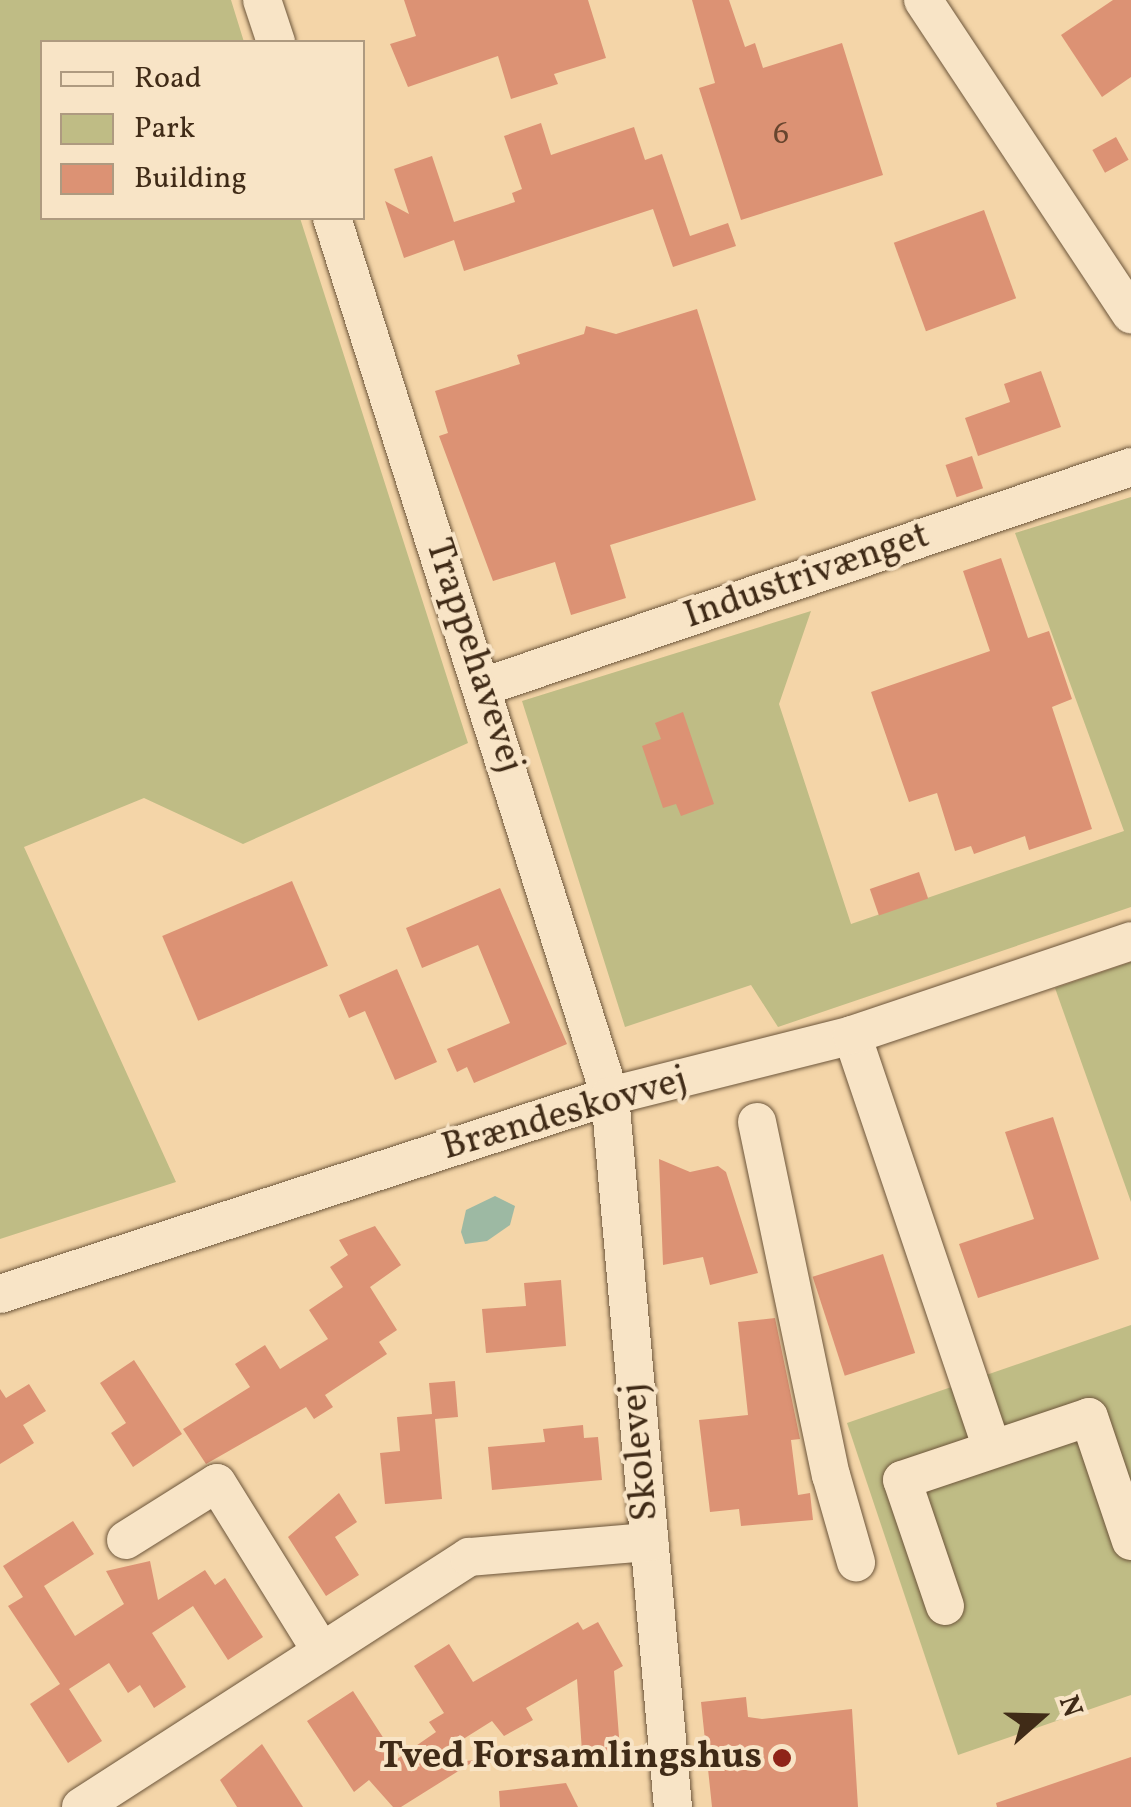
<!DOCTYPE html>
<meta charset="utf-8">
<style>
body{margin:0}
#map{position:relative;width:1131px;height:1807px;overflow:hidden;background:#f4d5a8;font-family:Vollkorn,serif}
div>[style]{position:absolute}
.green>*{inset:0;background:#bfbc85}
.water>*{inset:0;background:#9db9a3}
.building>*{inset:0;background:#dc9274;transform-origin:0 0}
.roads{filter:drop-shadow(0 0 2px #6d563b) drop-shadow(0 0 2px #6d563b)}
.minor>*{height:38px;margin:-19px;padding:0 19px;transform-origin:19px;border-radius:19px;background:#f8e4c6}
.dots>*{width:28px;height:28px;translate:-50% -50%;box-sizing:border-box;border:5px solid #f8e4c6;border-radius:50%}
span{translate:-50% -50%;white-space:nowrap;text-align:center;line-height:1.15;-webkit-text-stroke:8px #f8e4c6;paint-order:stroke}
.number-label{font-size:32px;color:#67452e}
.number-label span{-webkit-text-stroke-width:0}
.street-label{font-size:38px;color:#402b17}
.poi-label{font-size:38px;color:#402b17;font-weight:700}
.right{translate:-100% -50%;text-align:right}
.legend{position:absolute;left:40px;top:40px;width:325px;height:180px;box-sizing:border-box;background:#f8e4c6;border:2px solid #ae9a80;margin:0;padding:12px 18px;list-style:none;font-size:30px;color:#402b17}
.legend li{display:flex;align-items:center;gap:20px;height:50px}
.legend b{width:50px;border:2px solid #ae9a80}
.north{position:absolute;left:991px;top:1667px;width:100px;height:100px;-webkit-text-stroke:8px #f8e4c6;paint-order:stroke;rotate:70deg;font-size:28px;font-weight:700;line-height:40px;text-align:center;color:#402b17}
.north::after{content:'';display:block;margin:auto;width:35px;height:45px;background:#402b17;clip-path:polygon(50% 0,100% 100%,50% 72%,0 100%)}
</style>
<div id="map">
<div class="green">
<i style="clip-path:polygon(0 0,231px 0,244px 42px,42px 42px,42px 218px,300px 218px,468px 743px,243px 844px,144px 798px,24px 847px,176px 1182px,0 1239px)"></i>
<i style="clip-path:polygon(1131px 497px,1131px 907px,778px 1027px,751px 985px,625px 1027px,522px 701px,811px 611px,779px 704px,851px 924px,1124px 831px,1015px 533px)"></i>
<i style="clip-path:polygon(1131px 962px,1131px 1202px,1055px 988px)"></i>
<i style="clip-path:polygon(1131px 1325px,1131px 1695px,958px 1755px,847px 1423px)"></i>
</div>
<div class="water">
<i style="clip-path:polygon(495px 1196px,515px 1206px,510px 1225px,487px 1241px,465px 1244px,461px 1232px,466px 1210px)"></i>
</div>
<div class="building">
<i style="clip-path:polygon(404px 0,588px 0,606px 58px,554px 74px,558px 84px,511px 99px,498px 56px,408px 87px,390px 44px,416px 36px)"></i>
<i style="clip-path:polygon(692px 0,729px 0,745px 47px,755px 43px,763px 68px,842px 43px,883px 175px,741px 220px,699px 88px,715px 83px)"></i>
<i style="clip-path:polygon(1113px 0,1131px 0,1131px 77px,1102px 97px,1061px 35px)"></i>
<i style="clip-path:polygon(541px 123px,551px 155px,634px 127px,645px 160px,662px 154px,690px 236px,728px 223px,736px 246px,673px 267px,653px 209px,464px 271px,454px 240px,404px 258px,385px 201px,409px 214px,394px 169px,432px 156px,454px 222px,515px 202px,512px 193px,522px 189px,504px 136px)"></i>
<i style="left:1116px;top:137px;width:26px;height:27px;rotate:61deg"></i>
<i style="left:984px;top:210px;width:94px;height:96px;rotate:70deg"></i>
<i style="clip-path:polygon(697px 309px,756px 500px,610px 545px,626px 598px,571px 615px,555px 562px,493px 581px,439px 436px,448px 433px,435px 391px,520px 364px,517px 355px,584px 334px,586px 326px,616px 334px)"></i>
<i style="clip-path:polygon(1041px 371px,1061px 427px,978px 456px,965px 418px,1010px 402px,1004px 384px)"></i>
<i style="left:972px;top:456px;width:34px;height:28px;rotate:71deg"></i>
<i style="clip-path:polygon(1001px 558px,1028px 638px,1049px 631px,1072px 699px,1052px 707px,1092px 829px,1029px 850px,1025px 836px,974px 854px,971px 846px,955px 851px,937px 793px,909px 802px,871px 692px,990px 651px,963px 571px)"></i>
<i style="clip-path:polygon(683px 712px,714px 804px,681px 816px,676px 804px,663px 808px,642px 746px,661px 739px,655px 723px)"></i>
<i style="left:919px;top:872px;width:28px;height:52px;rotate:71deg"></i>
<i style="left:292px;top:881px;width:92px;height:141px;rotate:67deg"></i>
<i style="clip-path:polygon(500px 888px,567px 1044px,474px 1083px,467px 1067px,457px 1072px,447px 1049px,510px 1023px,478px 945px,422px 968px,406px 928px)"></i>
<i style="clip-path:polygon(397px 969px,437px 1062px,395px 1080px,365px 1011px,349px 1018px,339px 995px)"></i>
<i style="clip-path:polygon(1053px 1117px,1099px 1259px,978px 1298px,959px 1244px,1034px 1219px,1005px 1132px)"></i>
<i style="clip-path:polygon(659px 1159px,690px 1172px,718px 1166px,726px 1172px,758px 1273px,710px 1285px,703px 1257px,663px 1265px)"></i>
<i style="clip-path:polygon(375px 1226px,401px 1265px,370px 1287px,397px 1330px,379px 1342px,356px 1307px,387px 1354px,325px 1395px,333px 1407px,314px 1419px,306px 1407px,206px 1464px,183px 1429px,250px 1387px,235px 1364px,265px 1345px,280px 1369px,328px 1339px,309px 1310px,343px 1287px,330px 1267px,348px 1255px,339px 1240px)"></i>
<i style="left:883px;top:1254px;width:104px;height:74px;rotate:72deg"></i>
<i style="clip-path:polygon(561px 1280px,566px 1346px,486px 1353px,482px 1309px,526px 1306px,524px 1283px)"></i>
<i style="clip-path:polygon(775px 1318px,800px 1439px,791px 1440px,798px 1495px,810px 1493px,813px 1520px,741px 1526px,739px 1509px,710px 1512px,699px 1420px,748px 1415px,738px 1322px)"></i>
<i style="clip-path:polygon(134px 1360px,182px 1434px,133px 1467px,111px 1433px,126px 1423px,100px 1383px)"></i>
<i style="clip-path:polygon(455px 1381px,458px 1417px,435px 1419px,442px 1499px,385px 1504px,380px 1453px,400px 1451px,397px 1417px,432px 1414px,429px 1383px)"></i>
<i style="clip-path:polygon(29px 1384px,46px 1411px,23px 1425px,34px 1443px,0 1464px,0 1389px,6px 1398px)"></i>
<i style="clip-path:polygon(583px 1425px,584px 1438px,598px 1437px,602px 1480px,492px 1490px,488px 1447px,545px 1442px,543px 1429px)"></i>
<i style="clip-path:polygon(339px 1493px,357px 1522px,335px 1537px,359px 1575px,326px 1596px,288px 1537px)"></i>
<i style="clip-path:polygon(73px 1521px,94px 1554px,44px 1586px,75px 1636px,124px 1604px,106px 1571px,150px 1561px,158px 1600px,205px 1570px,215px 1585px,225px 1578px,263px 1637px,228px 1660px,193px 1606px,152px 1633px,186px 1687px,154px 1708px,140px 1685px,128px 1693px,109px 1663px,69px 1689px,102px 1741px,68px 1763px,30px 1704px,60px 1684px,8px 1606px,23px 1597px,3px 1566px)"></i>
<i style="clip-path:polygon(578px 1622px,583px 1630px,598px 1622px,623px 1666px,614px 1671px,621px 1763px,583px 1766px,577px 1679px,526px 1708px,533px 1720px,504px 1736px,492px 1721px,449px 1748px,456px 1762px,476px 1760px,401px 1807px,393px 1807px,369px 1780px,354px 1792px,307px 1721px,353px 1691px,397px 1759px,436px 1732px,429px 1722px,444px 1713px,414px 1666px,449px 1644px,473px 1682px)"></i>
<i style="clip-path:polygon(746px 1697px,748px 1717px,762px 1719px,852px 1709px,858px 1807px,712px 1807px,701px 1702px)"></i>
<i style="clip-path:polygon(262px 1744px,303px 1807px,237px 1807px,220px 1780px)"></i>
<i style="clip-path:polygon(1131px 1757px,1131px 1807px,997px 1807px,996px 1803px)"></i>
<i style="clip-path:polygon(566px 1783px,578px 1807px,500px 1807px,499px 1791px)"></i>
</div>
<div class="roads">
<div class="minor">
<i style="left:262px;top:0;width:44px;rotate:71.6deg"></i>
<i style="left:923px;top:0;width:377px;rotate:56.5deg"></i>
<i style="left:332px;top:218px;width:921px;rotate:72.43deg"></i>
<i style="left:610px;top:1096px;width:714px;rotate:84.94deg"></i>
<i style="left:483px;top:687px;width:684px;rotate:-18.75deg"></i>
<i style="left:852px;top:1035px;width:437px;rotate:71.3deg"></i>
<i style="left:757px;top:1122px;width:361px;rotate:78.2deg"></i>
<i style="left:831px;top:1475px;width:91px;rotate:74deg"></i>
<i style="left:0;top:1294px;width:641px;rotate:-17.98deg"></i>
<i style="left:610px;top:1096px;width:250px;rotate:-14.1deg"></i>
<i style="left:852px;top:1035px;width:294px;rotate:-18.6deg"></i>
<i style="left:126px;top:1540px;width:107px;rotate:-32.1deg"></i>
<i style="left:217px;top:1483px;width:198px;rotate:58.2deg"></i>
<i style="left:945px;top:1606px;width:133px;rotate:-108.8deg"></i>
<i style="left:902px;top:1480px;width:197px;rotate:-18.6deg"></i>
<i style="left:1089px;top:1417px;width:131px;rotate:71.3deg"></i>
<i style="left:81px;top:1807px;width:462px;rotate:-32.8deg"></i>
<i style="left:469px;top:1557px;width:181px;rotate:-4.8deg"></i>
</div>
</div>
<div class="dots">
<i style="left:782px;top:1758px;background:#8f2418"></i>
</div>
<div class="number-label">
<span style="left:781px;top:135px">6</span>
</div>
<div class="street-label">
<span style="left:807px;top:577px;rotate:-19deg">Industrivænget</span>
<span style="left:473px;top:656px;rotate:72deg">Trappehavevej</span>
<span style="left:565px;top:1115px;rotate:-16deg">Brændeskovvej</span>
<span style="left:641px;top:1452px;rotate:-95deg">Skolevej</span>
</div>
<div class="poi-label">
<span class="right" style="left:762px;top:1758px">Tved Forsamlingshus</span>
</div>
<ul class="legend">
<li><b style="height:12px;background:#f8e4c6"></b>Road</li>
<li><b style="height:28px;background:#bfbc85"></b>Park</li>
<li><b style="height:28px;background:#dc9274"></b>Building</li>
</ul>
<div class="north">N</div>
</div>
